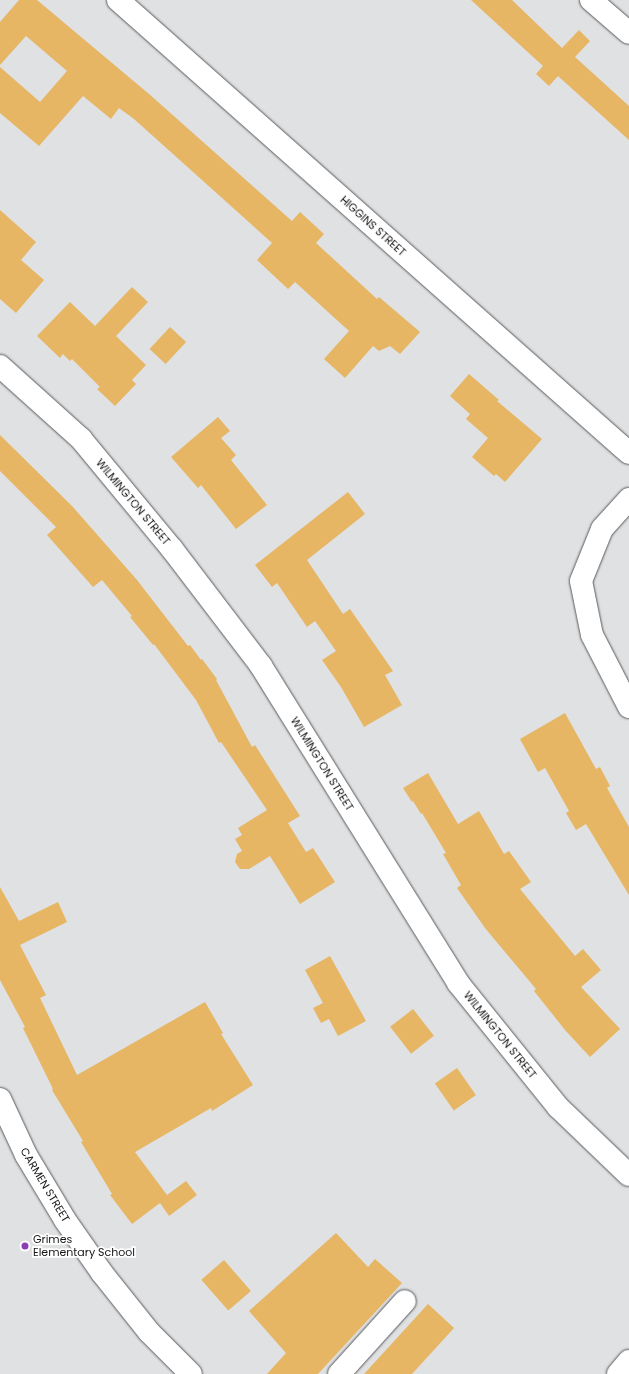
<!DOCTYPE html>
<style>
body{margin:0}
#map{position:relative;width:629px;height:1374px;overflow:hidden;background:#dfe1e3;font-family:Poppins,sans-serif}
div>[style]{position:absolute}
.building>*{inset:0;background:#e6b664;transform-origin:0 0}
.roads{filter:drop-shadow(0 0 1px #595a5c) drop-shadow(0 0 1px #595a5c)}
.minor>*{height:22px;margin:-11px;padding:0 11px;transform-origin:11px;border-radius:11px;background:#fff}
.dots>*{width:11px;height:11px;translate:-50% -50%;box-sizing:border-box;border:2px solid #fff;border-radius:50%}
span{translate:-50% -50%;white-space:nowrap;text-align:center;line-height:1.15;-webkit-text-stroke:3.5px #fff;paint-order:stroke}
.street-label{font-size:11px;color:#171718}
.poi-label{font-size:11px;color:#171718}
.left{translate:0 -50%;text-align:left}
</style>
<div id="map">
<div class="building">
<i style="clip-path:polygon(19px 0,37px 0,149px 94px,292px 221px,300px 212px,324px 234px,316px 243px,377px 299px,379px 297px,420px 332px,400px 354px,390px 346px,379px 351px,373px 346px,345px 378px,324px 359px,349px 331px,295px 282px,288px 289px,257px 260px,272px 243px,134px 119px,119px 108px,111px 119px,83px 96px,39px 146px,0 113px,0 67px,40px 102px,67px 71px,26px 36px,0 65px,0 22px)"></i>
<i style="clip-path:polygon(471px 0,512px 0,562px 48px,579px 30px,590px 41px,575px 57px,629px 106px,629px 140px,558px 76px,549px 86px,536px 74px,543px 66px)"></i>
<i style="clip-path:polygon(0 210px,36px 242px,21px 260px,44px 280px,16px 313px,0 299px)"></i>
<i style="clip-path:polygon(132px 287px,148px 302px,116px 336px,146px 365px,132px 380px,136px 384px,115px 406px,97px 389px,100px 387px,72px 359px,70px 361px,63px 354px,60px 358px,37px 336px,70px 302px,95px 326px)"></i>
<i style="left:170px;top:327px;width:22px;height:30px;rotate:43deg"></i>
<i style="clip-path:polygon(469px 374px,499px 400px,497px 401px,542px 439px,505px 482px,496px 474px,494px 476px,472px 457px,488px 438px,466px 419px,470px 414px,450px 396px)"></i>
<i style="clip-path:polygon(218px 417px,230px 431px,221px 438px,236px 455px,231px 460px,267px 505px,236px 529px,201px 485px,198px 488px,171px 457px)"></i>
<i style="clip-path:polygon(0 435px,72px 506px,137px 580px,188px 646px,190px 645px,201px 660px,202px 659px,217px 679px,216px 680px,252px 747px,255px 745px,300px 816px,288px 823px,306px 852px,313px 848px,335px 882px,300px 904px,270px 856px,249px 869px,240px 869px,235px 862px,237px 854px,242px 851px,235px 839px,242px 835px,238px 828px,267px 810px,221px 742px,219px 743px,196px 700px,154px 644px,153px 645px,130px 617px,132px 616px,102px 580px,93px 587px,47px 535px,56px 527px,0 471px)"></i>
<i style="clip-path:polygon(348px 492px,365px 514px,307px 560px,343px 614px,350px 609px,393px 671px,385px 675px,402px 705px,364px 727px,341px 687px,322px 660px,336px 651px,315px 621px,307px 627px,277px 583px,272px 587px,255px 565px)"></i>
<i style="clip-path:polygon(565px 713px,596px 769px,600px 767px,610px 786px,607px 788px,629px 827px,629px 895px,586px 824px,576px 830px,566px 813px,569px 811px,545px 768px,538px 772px,520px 739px)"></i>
<i style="clip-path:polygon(428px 773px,458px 824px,479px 811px,504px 854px,509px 851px,531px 882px,520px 889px,575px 956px,583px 949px,601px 970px,581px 987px,620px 1029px,590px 1057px,565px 1030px,534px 991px,536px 989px,485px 928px,457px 888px,461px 885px,443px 854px,446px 853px,422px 813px,421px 814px,413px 801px,412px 802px,403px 788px)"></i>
<i style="clip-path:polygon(0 887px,19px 921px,58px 902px,67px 922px,20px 945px,46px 995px,40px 998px,77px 1075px,205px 1002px,223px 1033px,221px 1034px,253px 1085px,212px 1111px,211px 1108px,135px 1152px,167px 1195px,186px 1181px,197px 1195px,169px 1216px,160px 1203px,132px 1224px,110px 1195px,112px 1194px,81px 1142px,83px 1141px,52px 1090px,53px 1089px,23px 1028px,25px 1027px,0 980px)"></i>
<i style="clip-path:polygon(330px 956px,366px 1021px,338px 1036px,329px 1019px,321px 1023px,313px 1008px,323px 1003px,305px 970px)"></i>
<i style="left:413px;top:1009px;width:34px;height:29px;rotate:52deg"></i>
<i style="left:457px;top:1068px;width:33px;height:27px;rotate:55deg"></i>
<i style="clip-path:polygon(336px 1233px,368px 1267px,375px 1259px,402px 1283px,318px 1374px,267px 1374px,286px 1353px,249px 1311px)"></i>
<i style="left:224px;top:1260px;width:41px;height:30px;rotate:49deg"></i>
<i style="clip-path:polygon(428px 1304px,454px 1328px,412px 1374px,364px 1374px)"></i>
</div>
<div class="roads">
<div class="minor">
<i style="left:118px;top:0;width:683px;rotate:41.56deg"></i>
<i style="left:591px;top:0;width:50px;rotate:41deg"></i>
<i style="left:0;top:366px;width:109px;rotate:42deg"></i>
<i style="left:81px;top:439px;width:143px;rotate:50.4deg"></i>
<i style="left:172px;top:549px;width:147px;rotate:52.7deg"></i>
<i style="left:261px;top:666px;width:373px;rotate:58.1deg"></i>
<i style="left:458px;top:983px;width:159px;rotate:51.1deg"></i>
<i style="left:558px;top:1107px;width:98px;rotate:43.8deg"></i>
<i style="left:629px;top:499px;width:40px;rotate:132deg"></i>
<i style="left:602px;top:529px;width:56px;rotate:112deg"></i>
<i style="left:581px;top:581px;width:55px;rotate:78.5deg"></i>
<i style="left:592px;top:635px;width:81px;rotate:62.8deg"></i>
<i style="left:0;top:1099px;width:62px;rotate:65.1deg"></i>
<i style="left:26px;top:1155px;width:76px;rotate:59deg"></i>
<i style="left:65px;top:1220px;width:65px;rotate:55.1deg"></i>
<i style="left:102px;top:1273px;width:75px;rotate:51.5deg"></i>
<i style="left:149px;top:1332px;width:59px;rotate:45deg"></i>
<i style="left:339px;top:1374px;width:98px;rotate:-47.9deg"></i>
<i style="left:618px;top:1374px;width:17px;rotate:-50deg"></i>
</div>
</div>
<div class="dots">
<i style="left:25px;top:1246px;background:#8a40b2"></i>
</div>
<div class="street-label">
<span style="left:373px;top:226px;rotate:42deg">HIGGINS STREET</span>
<span style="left:133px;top:502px;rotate:50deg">WILMINGTON STREET</span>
<span style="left:322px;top:764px;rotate:58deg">WILMINGTON STREET</span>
<span style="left:500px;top:1035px;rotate:51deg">WILMINGTON STREET</span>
<span style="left:45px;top:1185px;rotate:59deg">CARMEN STREET</span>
</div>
<div class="poi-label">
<span class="left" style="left:33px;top:1246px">Grimes<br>Elementary School</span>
</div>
</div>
